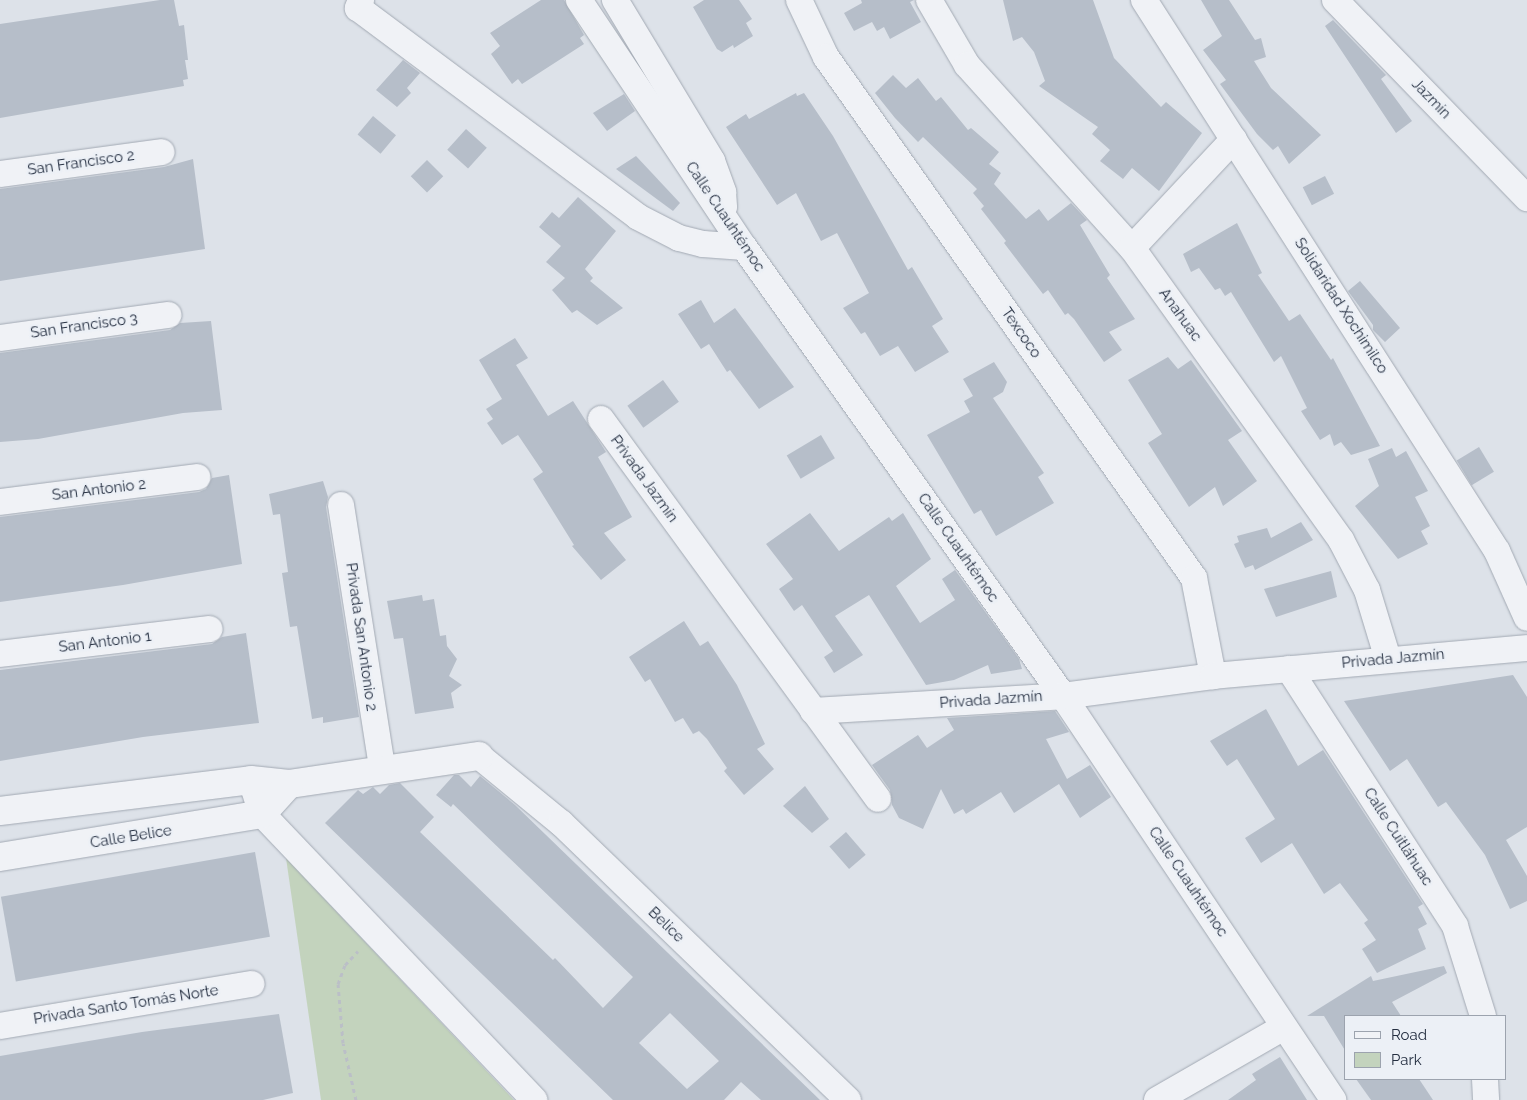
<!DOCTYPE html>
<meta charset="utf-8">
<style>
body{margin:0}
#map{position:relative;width:1527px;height:1100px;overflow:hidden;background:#dde2e9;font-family:Raleway,sans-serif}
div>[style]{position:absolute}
.green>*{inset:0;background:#c3d3bd}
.building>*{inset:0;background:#b6bec9;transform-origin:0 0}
.path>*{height:3px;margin-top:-1.5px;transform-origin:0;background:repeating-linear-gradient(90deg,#bbbfc7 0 4px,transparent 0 8px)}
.roads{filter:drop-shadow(0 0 1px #a2a9b3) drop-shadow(0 0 1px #a2a9b3)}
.minor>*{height:26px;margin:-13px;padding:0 13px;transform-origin:13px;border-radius:13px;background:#f0f2f6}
.tertiary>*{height:28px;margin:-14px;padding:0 14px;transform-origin:14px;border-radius:14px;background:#f0f2f6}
span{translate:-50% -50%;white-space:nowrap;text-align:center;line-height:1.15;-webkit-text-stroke:4.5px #ecf0f6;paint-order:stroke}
.street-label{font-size:15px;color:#252f41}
.legend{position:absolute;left:1344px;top:1015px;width:162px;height:65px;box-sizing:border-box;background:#ecf0f6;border:1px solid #9ca3ae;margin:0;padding:6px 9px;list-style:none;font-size:15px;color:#252f41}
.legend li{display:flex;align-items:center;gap:10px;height:25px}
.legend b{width:25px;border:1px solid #9ca3ae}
</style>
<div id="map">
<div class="green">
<i style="clip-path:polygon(286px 858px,514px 1100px,321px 1100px)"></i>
</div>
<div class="building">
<i style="clip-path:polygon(160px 0,174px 0,179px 26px,184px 25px,188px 60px,185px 60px,188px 79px,183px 80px,184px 86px,0 118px,0 24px)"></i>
<i style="clip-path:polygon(541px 0,564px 0,584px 35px,580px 38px,584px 44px,522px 84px,518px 79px,512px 84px,491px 54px,500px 46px,490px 33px)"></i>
<i style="clip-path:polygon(704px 0,739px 0,752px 19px,746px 23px,753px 36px,734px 48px,733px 45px,722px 52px,717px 49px,693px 7px)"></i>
<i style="clip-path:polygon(861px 0,914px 0,910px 2px,921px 22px,890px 39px,884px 27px,877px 31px,872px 22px,854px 31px,844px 13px,862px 3px)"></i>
<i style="clip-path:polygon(1003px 0,1093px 0,1114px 58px,1161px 107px,1166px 102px,1202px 133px,1159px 191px,1132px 168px,1123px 179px,1100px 161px,1110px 150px,1092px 134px,1098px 127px,1039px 86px,1045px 81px,1034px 52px,1022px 37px,1013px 41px)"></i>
<i style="clip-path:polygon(1201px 0,1229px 0,1255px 40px,1261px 38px,1266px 57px,1254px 61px,1271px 88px,1321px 135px,1289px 164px,1278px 146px,1273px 150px,1257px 134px,1220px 84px,1226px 80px,1203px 50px,1222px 36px)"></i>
<i style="clip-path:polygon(1333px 20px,1386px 75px,1381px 79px,1412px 121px,1396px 133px,1325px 26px)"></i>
<i style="clip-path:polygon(403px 60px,420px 73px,407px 88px,411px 93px,397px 107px,376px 90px)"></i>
<i style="clip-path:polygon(893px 75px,906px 88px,918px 78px,936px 101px,941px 97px,968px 130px,971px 128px,999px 152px,989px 164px,1001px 173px,994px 184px,1026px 219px,1039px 209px,1048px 221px,1071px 203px,1085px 218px,1087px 220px,1080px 225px,1110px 275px,1107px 278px,1135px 319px,1109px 332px,1122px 350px,1104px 362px,1074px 319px,1068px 313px,1065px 315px,1048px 290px,1043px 294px,1004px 243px,1006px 241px,981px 209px,984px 206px,973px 193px,977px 189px,923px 137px,918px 142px,895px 118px,875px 93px)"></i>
<i style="clip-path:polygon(796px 93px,797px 96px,804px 93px,833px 136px,908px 270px,912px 267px,943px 319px,932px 326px,949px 352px,915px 372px,898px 346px,880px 356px,865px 332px,861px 334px,843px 308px,869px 293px,837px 233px,821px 241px,796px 193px,777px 205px,726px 127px,746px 114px,749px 119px)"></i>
<i style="clip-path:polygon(624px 94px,635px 111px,607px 131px,593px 113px)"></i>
<i style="left:373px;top:116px;width:30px;height:24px;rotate:40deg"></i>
<i style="left:466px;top:129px;width:28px;height:28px;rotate:42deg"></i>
<i style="clip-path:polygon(636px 156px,680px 203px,673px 211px,616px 169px)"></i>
<i style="clip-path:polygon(193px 159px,205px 249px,0 281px,0 189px,164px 167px)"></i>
<i style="left:427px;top:160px;width:23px;height:23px;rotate:45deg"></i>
<i style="left:1325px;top:176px;width:20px;height:25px;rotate:63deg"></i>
<i style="clip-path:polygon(578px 197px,616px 231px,585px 269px,593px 278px,590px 281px,623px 308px,597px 325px,577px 310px,572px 313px,552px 290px,565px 278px,546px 262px,561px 246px,539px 227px,552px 212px,559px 218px)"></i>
<i style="clip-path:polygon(1237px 223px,1262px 273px,1258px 275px,1289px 321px,1300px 314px,1331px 360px,1333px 358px,1380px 446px,1351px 455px,1341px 442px,1334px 446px,1330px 434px,1320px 440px,1301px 411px,1307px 408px,1281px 356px,1274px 362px,1231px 292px,1225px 296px,1220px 288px,1215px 290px,1199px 268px,1191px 272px,1183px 254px)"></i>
<i style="clip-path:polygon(1360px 281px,1400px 328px,1385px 342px,1373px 330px,1373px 325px,1348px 291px)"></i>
<i style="clip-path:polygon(701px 300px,714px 323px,735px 308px,794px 387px,759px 409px,730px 370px,727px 372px,709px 344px,701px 349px,678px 314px)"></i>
<i style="clip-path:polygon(211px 321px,222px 410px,183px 413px,38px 439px,0 442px,0 353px,170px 330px,180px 323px)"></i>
<i style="clip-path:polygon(515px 338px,528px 358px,516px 365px,548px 416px,573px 401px,606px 452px,598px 457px,632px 517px,604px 533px,626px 560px,601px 580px,572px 546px,574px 545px,533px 479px,543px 472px,518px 435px,502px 445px,487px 423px,493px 419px,486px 409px,502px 399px,479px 360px)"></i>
<i style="clip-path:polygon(1168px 357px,1178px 369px,1191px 360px,1242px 431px,1228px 440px,1257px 481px,1223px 506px,1215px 487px,1189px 507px,1148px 443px,1162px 434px,1128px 380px)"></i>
<i style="clip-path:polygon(994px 362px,1007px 382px,1003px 392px,993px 398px,1044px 473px,1038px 477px,1054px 503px,996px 536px,981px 510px,974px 514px,927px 435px,970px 412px,964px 401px,973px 396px,963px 379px)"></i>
<i style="left:663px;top:380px;width:27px;height:44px;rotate:54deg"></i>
<i style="left:821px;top:435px;width:27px;height:40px;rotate:59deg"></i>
<i style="left:1479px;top:447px;width:29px;height:26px;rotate:59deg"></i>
<i style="clip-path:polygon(1392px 448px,1396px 457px,1406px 451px,1428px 491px,1415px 497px,1430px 526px,1421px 531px,1428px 544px,1398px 559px,1355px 506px,1379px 486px,1368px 459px)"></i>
<i style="clip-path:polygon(229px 475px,242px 564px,123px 585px,0 602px,0 517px,199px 492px,206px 489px,212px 478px)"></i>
<i style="clip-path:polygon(323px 481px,328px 497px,326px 507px,359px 717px,323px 723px,323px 717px,312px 719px,297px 626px,290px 627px,282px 573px,288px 572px,280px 514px,273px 515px,269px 494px)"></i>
<i style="clip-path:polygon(810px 513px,839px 551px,889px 517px,892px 521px,903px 513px,931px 559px,896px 586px,920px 623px,955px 600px,942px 579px,955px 570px,1019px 659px,1022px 669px,991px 674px,988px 665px,954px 680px,926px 685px,869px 595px,835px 616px,863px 655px,834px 673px,824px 657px,833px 651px,802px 605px,794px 611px,779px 589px,793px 579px,766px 544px)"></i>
<i style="clip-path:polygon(1301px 522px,1313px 540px,1255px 570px,1253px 565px,1245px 568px,1234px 544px,1239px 542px,1237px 536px,1267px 528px,1271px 538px)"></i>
<i style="clip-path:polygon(1331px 571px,1337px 597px,1276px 617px,1264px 589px)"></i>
<i style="clip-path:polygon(422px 595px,423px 601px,434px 599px,440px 636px,446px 635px,447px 646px,457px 659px,449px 676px,462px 685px,451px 693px,454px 708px,415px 714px,403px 638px,394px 639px,387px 601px)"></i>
<i style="clip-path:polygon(684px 621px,700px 646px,708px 641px,737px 685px,765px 744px,757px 749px,774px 769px,744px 795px,724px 771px,727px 768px,707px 739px,699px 731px,693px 734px,683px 718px,675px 722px,650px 679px,645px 682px,629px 657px)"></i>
<i style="clip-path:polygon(246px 633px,259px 723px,143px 737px,0 761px,0 670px,212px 644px,222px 637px)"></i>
<i style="clip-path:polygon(1513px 675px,1527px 697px,1527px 827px,1506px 840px,1527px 876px,1527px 901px,1510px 909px,1485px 855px,1446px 802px,1438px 807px,1407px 759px,1390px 771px,1344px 701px)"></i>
<i style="clip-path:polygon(1266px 709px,1298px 766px,1323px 750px,1423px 904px,1418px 907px,1427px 924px,1418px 929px,1426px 949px,1377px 973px,1362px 949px,1376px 940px,1364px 923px,1368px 920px,1340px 883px,1324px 894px,1292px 843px,1261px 863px,1245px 838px,1275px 819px,1237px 759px,1227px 766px,1210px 741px)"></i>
<i style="clip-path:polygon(1055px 711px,1069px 732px,1046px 739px,1067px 779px,1090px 765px,1111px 797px,1080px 818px,1059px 784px,1014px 813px,1001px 792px,966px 814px,963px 809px,954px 814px,941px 789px,923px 829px,899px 818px,892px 805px,890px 790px,872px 765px,918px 735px,927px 748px,954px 730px,947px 718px)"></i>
<i style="clip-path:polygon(evenodd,454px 775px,459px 775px,471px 787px,480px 776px,515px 805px,820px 1100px,761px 1100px,741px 1082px,724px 1100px,613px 1100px,325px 823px,358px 790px,363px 794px,373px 787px,380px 794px,389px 785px,400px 783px,434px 817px,420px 832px,553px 960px,555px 958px,603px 1008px,633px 977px,453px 804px,451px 807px,436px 795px,454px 775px,670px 1013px,719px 1061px,687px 1089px,639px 1043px,670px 1013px)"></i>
<i style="clip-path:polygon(805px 786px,829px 819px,812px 833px,783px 806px)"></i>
<i style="left:846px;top:832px;width:30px;height:22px;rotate:49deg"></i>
<i style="left:255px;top:852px;width:86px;height:258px;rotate:80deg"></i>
<i style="clip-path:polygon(1444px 966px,1447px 973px,1392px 1002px,1401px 1016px,1346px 1016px,1346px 1052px,1324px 1016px,1307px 1016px,1371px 976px,1373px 981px)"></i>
<i style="clip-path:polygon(279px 1014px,293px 1093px,263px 1100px,0 1100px,0 1056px,142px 1032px)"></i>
<i style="clip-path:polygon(1280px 1057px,1307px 1100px,1228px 1100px,1256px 1080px,1252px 1074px)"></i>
<i style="clip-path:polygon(1356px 1079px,1419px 1079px,1433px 1100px,1371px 1100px)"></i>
</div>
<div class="path">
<i style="left:356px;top:1100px;width:58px;rotate:-102.8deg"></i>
<i style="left:343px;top:1043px;width:59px;rotate:-94.8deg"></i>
<i style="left:338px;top:984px;width:20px;rotate:-70deg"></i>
<i style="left:345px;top:965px;width:19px;rotate:-47deg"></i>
</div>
<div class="roads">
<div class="minor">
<i style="left:361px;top:0;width:9px;rotate:111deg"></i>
<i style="left:358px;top:8px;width:349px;rotate:36.7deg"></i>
<i style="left:638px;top:217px;width:46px;rotate:27.1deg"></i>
<i style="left:679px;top:238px;width:25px;rotate:14deg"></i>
<i style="left:703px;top:244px;width:41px;rotate:4.2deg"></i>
<i style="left:579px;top:0;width:297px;rotate:56.3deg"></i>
<i style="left:744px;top:247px;width:551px;rotate:54.61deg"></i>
<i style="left:1063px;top:696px;width:486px;rotate:56.2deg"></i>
<i style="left:615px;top:0;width:188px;rotate:58.9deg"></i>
<i style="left:712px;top:161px;width:33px;rotate:70deg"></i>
<i style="left:723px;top:192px;width:15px;rotate:86deg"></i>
<i style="left:799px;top:0;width:63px;rotate:64.7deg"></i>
<i style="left:826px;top:57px;width:638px;rotate:54.77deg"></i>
<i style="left:1194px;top:578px;width:100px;rotate:79deg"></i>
<i style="left:929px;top:0;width:75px;rotate:59.7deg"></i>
<i style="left:967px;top:65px;width:246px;rotate:48deg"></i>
<i style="left:1132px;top:248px;width:359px;rotate:54.4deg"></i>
<i style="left:1341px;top:540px;width:56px;rotate:62.5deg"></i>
<i style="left:1367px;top:590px;width:72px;rotate:73.1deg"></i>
<i style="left:1144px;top:0;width:654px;rotate:57.35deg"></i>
<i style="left:1497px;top:551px;width:73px;rotate:65.9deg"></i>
<i style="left:1335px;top:0;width:276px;rotate:45.9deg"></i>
<i style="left:0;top:174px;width:163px;rotate:-7.7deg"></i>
<i style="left:1132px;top:248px;width:149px;rotate:-46.9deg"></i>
<i style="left:0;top:338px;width:170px;rotate:-7.8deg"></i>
<i style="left:601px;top:419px;width:470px;rotate:53.9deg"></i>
<i style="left:0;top:502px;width:199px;rotate:-7.2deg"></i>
<i style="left:341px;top:505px;width:266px;rotate:81.1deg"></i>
<i style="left:0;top:654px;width:211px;rotate:-6.8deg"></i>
<i style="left:1289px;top:669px;width:306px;rotate:57.1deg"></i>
<i style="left:1455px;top:926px;width:94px;rotate:72.7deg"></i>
<i style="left:813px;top:711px;width:250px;rotate:-3.4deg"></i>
<i style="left:1063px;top:696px;width:151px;rotate:-7.6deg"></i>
<i style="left:1213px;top:676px;width:315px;rotate:-5.1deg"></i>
<i style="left:479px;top:756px;width:106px;rotate:39.3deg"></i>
<i style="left:561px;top:823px;width:399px;rotate:44deg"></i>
<i style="left:251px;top:780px;width:36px;rotate:72deg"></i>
<i style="left:262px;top:814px;width:395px;rotate:46.4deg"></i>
<i style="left:0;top:1026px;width:255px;rotate:-9.5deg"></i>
<i style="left:1485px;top:1079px;width:21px;rotate:87deg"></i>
<i style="left:1157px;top:1100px;width:146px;rotate:-29.9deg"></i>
</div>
<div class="tertiary">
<i style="left:0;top:811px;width:253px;rotate:-7deg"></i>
<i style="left:251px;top:780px;width:38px;rotate:6deg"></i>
<i style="left:289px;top:784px;width:192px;rotate:-8.4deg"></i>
<i style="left:0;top:857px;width:266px;rotate:-9.3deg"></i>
<i style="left:262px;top:814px;width:40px;rotate:-48deg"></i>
</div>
</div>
<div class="street-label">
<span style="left:1431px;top:99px;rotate:46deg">Jazmín</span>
<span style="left:81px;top:163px;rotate:-8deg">San Francisco 2</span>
<span style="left:725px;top:217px;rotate:56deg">Calle Cuauhtémoc</span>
<span style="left:1341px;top:306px;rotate:57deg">Solidaridad Xochimilco</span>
<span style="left:1180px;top:315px;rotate:54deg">Anahuac</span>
<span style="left:84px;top:326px;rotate:-8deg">San Francisco 3</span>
<span style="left:1021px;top:333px;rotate:55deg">Texcoco</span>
<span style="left:644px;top:479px;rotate:54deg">Privada Jazmín</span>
<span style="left:99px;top:490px;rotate:-7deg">San Antonio 2</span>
<span style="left:958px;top:548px;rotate:55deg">Calle Cuauhtémoc</span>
<span style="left:361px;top:637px;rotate:82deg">Privada San Antonio 2</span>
<span style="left:105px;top:642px;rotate:-7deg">San Antonio 1</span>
<span style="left:1393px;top:659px;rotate:-5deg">Privada Jazmín</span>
<span style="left:991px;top:700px;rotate:-4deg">Privada Jazmín</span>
<span style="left:131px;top:837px;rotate:-9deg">Calle Belice</span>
<span style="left:1398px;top:837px;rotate:57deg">Calle Cuitláhuac</span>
<span style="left:1188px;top:882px;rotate:56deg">Calle Cuauhtémoc</span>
<span style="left:666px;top:925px;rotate:44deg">Belice</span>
<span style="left:126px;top:1005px;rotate:-9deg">Privada Santo Tomás Norte</span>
</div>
<ul class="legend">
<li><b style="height:6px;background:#f0f2f6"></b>Road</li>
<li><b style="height:14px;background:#c3d3bd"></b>Park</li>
</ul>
</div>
